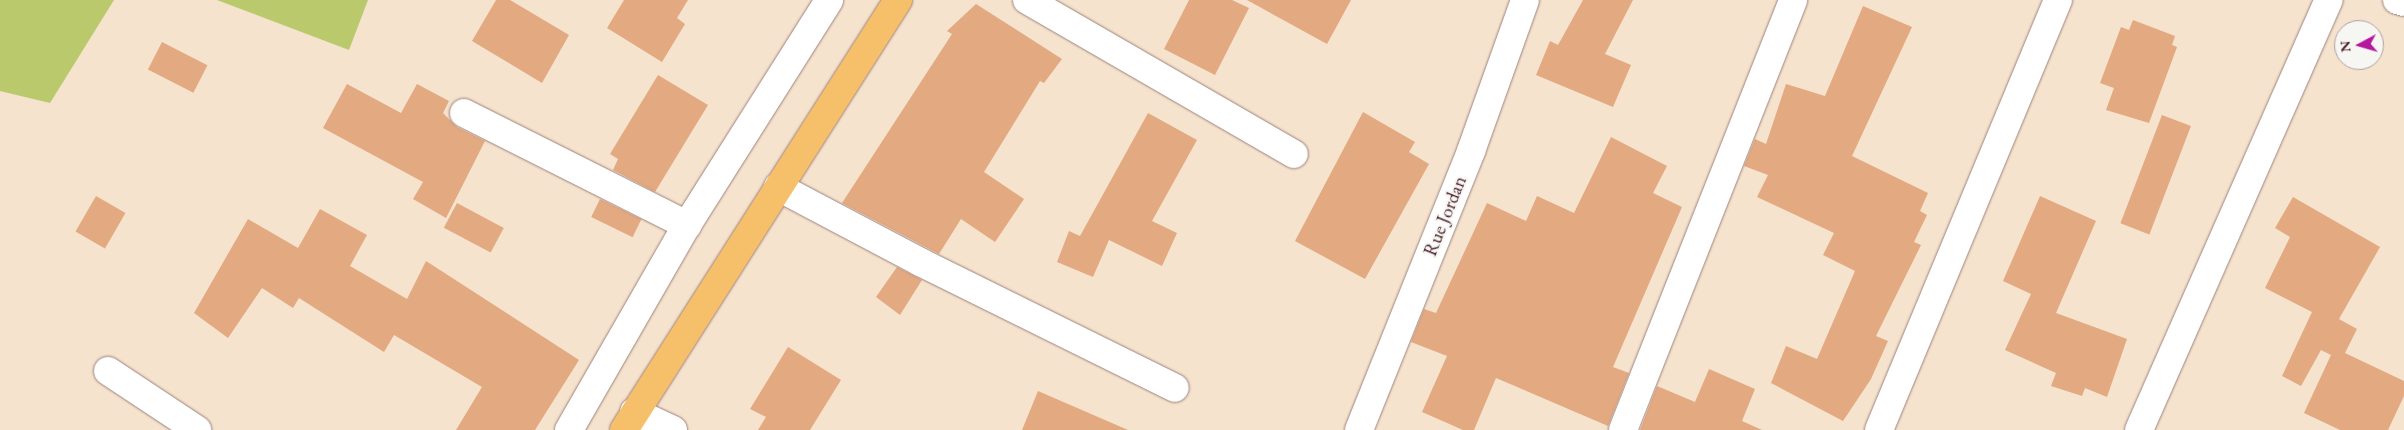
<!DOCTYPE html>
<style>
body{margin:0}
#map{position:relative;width:2404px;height:430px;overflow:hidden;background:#f5e3ce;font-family:"EB Garamond",serif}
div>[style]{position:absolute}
.green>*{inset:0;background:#b9c96c}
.building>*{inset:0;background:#e3a980;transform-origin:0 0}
.roads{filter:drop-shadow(0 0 1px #a0817c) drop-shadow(0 0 1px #a0817c)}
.minor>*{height:28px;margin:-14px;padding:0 14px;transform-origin:14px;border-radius:14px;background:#fff}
.major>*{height:28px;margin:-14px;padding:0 14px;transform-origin:14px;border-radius:14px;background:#f6c06b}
span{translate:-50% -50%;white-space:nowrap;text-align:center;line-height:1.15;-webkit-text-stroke:4px #f6f6f2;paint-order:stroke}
.street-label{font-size:19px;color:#4a1f2b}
.north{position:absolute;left:2334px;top:20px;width:50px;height:50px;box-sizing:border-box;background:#f6f6f2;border:1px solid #b1a0a2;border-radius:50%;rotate:264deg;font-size:14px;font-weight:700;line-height:20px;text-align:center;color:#4a1f2b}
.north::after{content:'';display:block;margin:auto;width:18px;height:22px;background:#b5179e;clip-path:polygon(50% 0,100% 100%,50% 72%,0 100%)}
</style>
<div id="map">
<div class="green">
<i style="clip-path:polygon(0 0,114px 0,50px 103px,0 91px)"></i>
<i style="clip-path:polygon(217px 0,368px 0,349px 50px)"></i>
</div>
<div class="building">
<i style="clip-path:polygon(496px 0,510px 0,569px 35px,542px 83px,472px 41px)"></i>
<i style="clip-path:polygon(624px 0,688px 0,677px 18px,685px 24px,662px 62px,607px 28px)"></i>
<i style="clip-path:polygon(1189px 0,1232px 0,1249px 8px,1215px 75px,1164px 49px)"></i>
<i style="clip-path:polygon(1247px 0,1351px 0,1327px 44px)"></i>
<i style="clip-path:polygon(1583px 0,1633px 0,1605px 54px,1631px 65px,1613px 107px,1536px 75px,1550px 41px,1558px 45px)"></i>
<i style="clip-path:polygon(976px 4px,1062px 59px,1044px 83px,1040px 81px,984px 172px,1024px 199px,995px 242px,961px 219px,939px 254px,842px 203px,952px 34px,947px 31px)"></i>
<i style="clip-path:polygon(1863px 6px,1912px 27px,1852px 156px,1928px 193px,1920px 211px,1927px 215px,1914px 242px,1921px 245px,1876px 336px,1888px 341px,1871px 379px,1843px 421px,1771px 383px,1786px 346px,1817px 359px,1855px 271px,1823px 255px,1834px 233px,1757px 197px,1768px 175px,1744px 166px,1755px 139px,1766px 144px,1786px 84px,1825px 96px)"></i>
<i style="clip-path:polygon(2133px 20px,2175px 36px,2172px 45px,2177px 47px,2149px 123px,2106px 110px,2114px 88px,2100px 83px,2121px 27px,2129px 30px)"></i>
<i style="left:162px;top:42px;width:51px;height:31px;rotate:27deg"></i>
<i style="clip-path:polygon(658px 75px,708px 105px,655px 192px,613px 170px,618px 159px,610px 154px)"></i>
<i style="clip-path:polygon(347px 84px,401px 113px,417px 84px,449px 101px,443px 113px,457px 127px,485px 141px,446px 218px,413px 199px,423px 182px,323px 128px)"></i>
<i style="clip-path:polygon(1363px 112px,1415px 142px,1409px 152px,1429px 164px,1365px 279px,1295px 241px)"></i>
<i style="clip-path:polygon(1148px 113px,1197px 140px,1152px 221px,1177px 233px,1162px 266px,1109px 240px,1093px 277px,1057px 262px,1069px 231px,1080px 236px)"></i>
<i style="left:2162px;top:115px;width:31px;height:116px;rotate:21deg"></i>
<i style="clip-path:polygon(1611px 137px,1667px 166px,1653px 193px,1682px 207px,1613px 367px,1629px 373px,1608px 426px,1496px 378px,1474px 430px,1463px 430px,1422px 412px,1447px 356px,1411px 342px,1424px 309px,1436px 313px,1487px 203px,1526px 221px,1537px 196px,1574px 213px)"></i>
<i style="left:96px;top:196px;width:34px;height:41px;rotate:30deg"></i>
<i style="clip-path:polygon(2040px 196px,2096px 221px,2056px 313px,2127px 339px,2107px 397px,2085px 388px,2082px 396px,2051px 386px,2056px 373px,2005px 350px,2031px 294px,2003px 281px)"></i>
<i style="clip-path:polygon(2293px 197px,2380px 247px,2339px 319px,2357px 329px,2345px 353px,2404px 381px,2404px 396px,2388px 430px,2340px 430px,2304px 413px,2331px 355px,2321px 350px,2301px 386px,2282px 376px,2312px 312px,2265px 288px,2290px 237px,2275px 228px)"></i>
<i style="left:600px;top:199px;width:46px;height:20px;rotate:26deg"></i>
<i style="left:457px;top:203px;width:53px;height:28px;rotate:28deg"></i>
<i style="clip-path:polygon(320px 209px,367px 235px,350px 266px,407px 299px,426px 261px,579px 360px,535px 430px,456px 430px,482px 387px,394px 335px,384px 352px,299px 298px,293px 308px,262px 288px,228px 338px,194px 313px,248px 219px,298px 248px)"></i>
<i style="clip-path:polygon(897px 267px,922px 280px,900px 315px,876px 297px)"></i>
<i style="clip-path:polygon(788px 347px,841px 380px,810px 430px,758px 430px,766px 417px,750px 409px)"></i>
<i style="clip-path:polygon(1709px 369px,1755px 389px,1742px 421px,1762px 430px,1640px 430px,1657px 386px,1695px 402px)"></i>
<i style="clip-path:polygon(1038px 391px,1128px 430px,1022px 430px)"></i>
</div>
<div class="roads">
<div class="minor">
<i style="left:1027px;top:0;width:308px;rotate:30deg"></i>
<i style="left:2397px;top:0;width:7px;rotate:16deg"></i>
<i style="left:464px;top:113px;width:250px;rotate:26.7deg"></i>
<i style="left:778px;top:187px;width:161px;rotate:27.8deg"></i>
<i style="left:920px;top:262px;width:284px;rotate:26.3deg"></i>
<i style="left:108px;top:371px;width:107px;rotate:33.5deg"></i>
<i style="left:634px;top:412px;width:43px;rotate:24.8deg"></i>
<i style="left:569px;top:430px;width:237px;rotate:-60.1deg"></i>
<i style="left:687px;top:225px;width:266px;rotate:-57.7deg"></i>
<i style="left:1359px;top:430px;width:301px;rotate:-68.1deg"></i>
<i style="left:1471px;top:151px;width:160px;rotate:-70.3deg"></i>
<i style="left:1623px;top:430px;width:462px;rotate:-68.4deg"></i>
<i style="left:1879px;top:430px;width:466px;rotate:-67.4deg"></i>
<i style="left:2139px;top:430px;width:470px;rotate:-66.2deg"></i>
</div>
<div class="major">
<i style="left:624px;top:430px;width:510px;rotate:-57.49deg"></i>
</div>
</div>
<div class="street-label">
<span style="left:1445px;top:216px;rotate:-68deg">Rue Jordan</span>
</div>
<div class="north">N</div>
</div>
